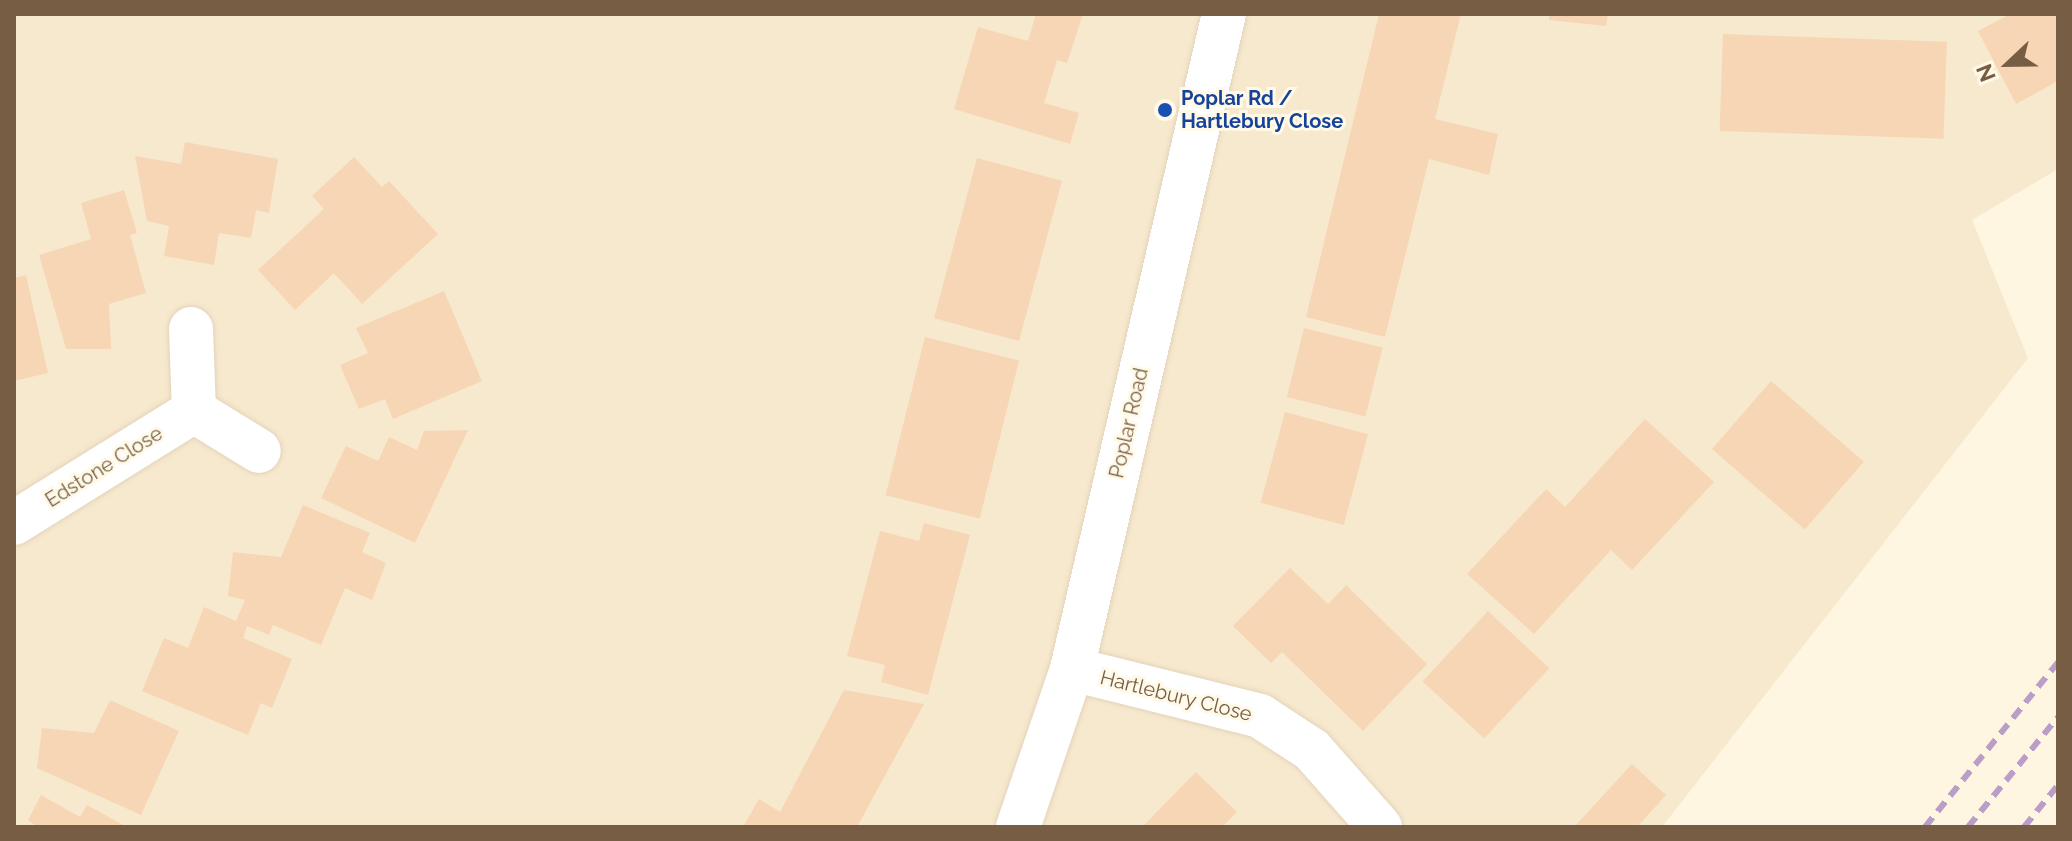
<!DOCTYPE html>
<style>
body{margin:0}
#map{position:relative;width:2072px;height:841px;overflow:hidden;background:#fef6e0;font-family:Raleway,sans-serif}
div>[style]{position:absolute}
.residential>*{inset:0;background:#f7e9ce}
.building>*{inset:0;background:#f7d6b5;transform-origin:0 0}
.roads{filter:drop-shadow(0 0 2px #e3d3bb) drop-shadow(0 0 2px #e3d3bb)}
.minor>*{height:44px;margin:-22px;padding:0 22px;transform-origin:22px;border-radius:22px;background:#fff}
.rail>*{height:6px;margin-top:-3px;transform-origin:0;background:repeating-linear-gradient(90deg,#ba9ec8 0 12px,transparent 0 20px)}
.dots>*{width:22px;height:22px;translate:-50% -50%;box-sizing:border-box;border:4px solid #fff9e8;border-radius:50%}
span{translate:-50% -50%;white-space:nowrap;text-align:center;line-height:1.15;-webkit-text-stroke:6px #fff9e8;paint-order:stroke}
.transit-label{font-size:20px;color:#164399;font-weight:700}
.left{translate:0 -50%;text-align:left}
.street-label{font-size:20px;color:#785d45}
.frame{position:absolute;inset:0;border:16px solid #785d45;pointer-events:none}
.north{position:absolute;left:1968px;top:24px;width:80px;height:80px;-webkit-text-stroke:6px #fff9e8;paint-order:stroke;rotate:248deg;font-size:22px;font-weight:700;line-height:32px;text-align:center;color:#785d45}
.north::after{content:'';display:block;margin:auto;width:28px;height:36px;background:#785d45;clip-path:polygon(50% 0,100% 100%,50% 72%,0 100%)}
</style>
<div id="map">
<div class="residential">
<i style="clip-path:polygon(14px 14px,2058px 14px,2058px 169px,1972px 220px,2028px 358px,1662px 827px,14px 827px)"></i>
</div>
<div class="building">
<i style="clip-path:polygon(1036px 14px,1083px 14px,1067px 63px,1057px 60px,1044px 103px,1079px 113px,1070px 144px,954px 109px,978px 27px,1028px 41px)"></i>
<i style="clip-path:polygon(1379px 14px,1461px 14px,1435px 119px,1498px 134px,1489px 175px,1429px 159px,1385px 337px,1306px 317px)"></i>
<i style="clip-path:polygon(1549px 14px,1608px 14px,1606px 26px,1549px 20px)"></i>
<i style="clip-path:polygon(2010px 14px,2058px 14px,2058px 81px,2016px 104px,1978px 31px)"></i>
<i style="left:1723px;top:34px;width:224px;height:97px;rotate:2deg"></i>
<i style="clip-path:polygon(185px 142px,278px 159px,269px 213px,256px 210px,251px 238px,219px 233px,214px 265px,164px 256px,169px 226px,147px 221px,135px 156px,181px 164px)"></i>
<i style="clip-path:polygon(354px 157px,382px 187px,389px 181px,438px 234px,362px 304px,334px 273px,295px 310px,258px 270px,324px 209px,312px 196px)"></i>
<i style="left:977px;top:158px;width:88px;height:166px;rotate:15deg"></i>
<i style="clip-path:polygon(124px 190px,137px 233px,130px 235px,146px 293px,109px 304px,111px 349px,66px 349px,39px 255px,91px 239px,81px 203px)"></i>
<i style="clip-path:polygon(26px 275px,48px 373px,14px 381px,14px 278px)"></i>
<i style="clip-path:polygon(444px 291px,482px 381px,393px 419px,385px 399px,359px 409px,340px 365px,368px 353px,356px 328px)"></i>
<i style="left:1304px;top:328px;width:81px;height:71px;rotate:14deg"></i>
<i style="left:925px;top:337px;width:97px;height:163px;rotate:14deg"></i>
<i style="left:1771px;top:381px;width:123px;height:90px;rotate:41deg"></i>
<i style="left:1285px;top:412px;width:86px;height:94px;rotate:15deg"></i>
<i style="clip-path:polygon(1645px 419px,1714px 482px,1632px 570px,1611px 550px,1534px 634px,1467px 574px,1546px 489px,1565px 507px)"></i>
<i style="clip-path:polygon(468px 430px,415px 543px,321px 498px,346px 446px,378px 461px,389px 437px,417px 450px,424px 431px)"></i>
<i style="clip-path:polygon(303px 505px,370px 533px,362px 552px,386px 563px,372px 600px,345px 588px,321px 645px,273px 625px,269px 635px,247px 626px,243px 638px,292px 659px,272px 708px,261px 703px,248px 735px,142px 691px,164px 638px,188px 648px,204px 607px,236px 621px,245px 600px,228px 596px,233px 552px,281px 557px)"></i>
<i style="clip-path:polygon(924px 523px,970px 535px,928px 695px,881px 682px,885px 665px,847px 656px,880px 531px,919px 541px)"></i>
<i style="clip-path:polygon(1290px 568px,1328px 604px,1346px 585px,1427px 664px,1363px 731px,1282px 652px,1271px 663px,1233px 626px)"></i>
<i style="left:1488px;top:611px;width:84px;height:96px;rotate:43deg"></i>
<i style="clip-path:polygon(844px 690px,924px 704px,857px 827px,743px 827px,759px 799px,780px 812px)"></i>
<i style="clip-path:polygon(110px 700px,179px 731px,141px 815px,37px 768px,42px 728px,94px 733px)"></i>
<i style="clip-path:polygon(1632px 764px,1666px 795px,1637px 827px,1574px 827px)"></i>
<i style="clip-path:polygon(1196px 772px,1237px 812px,1222px 827px,1142px 827px)"></i>
<i style="clip-path:polygon(41px 795px,80px 817px,87px 805px,127px 827px,37px 827px,28px 820px)"></i>
</div>
<div class="roads">
<div class="minor">
<i style="left:191px;top:329px;width:82px;rotate:87.9deg"></i>
<i style="left:194px;top:411px;width:76px;rotate:31.6deg"></i>
<i style="left:14px;top:523px;width:212px;rotate:-31.9deg"></i>
<i style="left:1072px;top:669px;width:194px;rotate:14deg"></i>
<i style="left:1260px;top:716px;width:62px;rotate:33.2deg"></i>
<i style="left:1312px;top:750px;width:103px;rotate:48.6deg"></i>
<i style="left:1018px;top:827px;width:167px;rotate:-71.1deg"></i>
<i style="left:1072px;top:669px;width:672px;rotate:-76.94deg"></i>
</div>
</div>
<div class="rail">
<i style="left:1925px;top:827px;width:212px;rotate:-51.1deg"></i>
<i style="left:1968px;top:827px;width:142px;rotate:-50.7deg"></i>
<i style="left:2024px;top:827px;width:54px;rotate:-51deg"></i>
</div>
<div class="dots">
<i style="left:1165px;top:110px;background:#1a4fb4"></i>
</div>
<div class="transit-label">
<span class="left" style="left:1181px;top:110px">Poplar Rd /<br>Hartlebury Close</span>
</div>
<div class="street-label">
<span style="left:1129px;top:423px;rotate:-77deg">Poplar Road</span>
<span style="left:104px;top:467px;rotate:-32deg">Edstone Close</span>
<span style="left:1176px;top:696px;rotate:14deg">Hartlebury Close</span>
</div>
<div class="frame"></div>
<div class="north">N</div>
</div>
